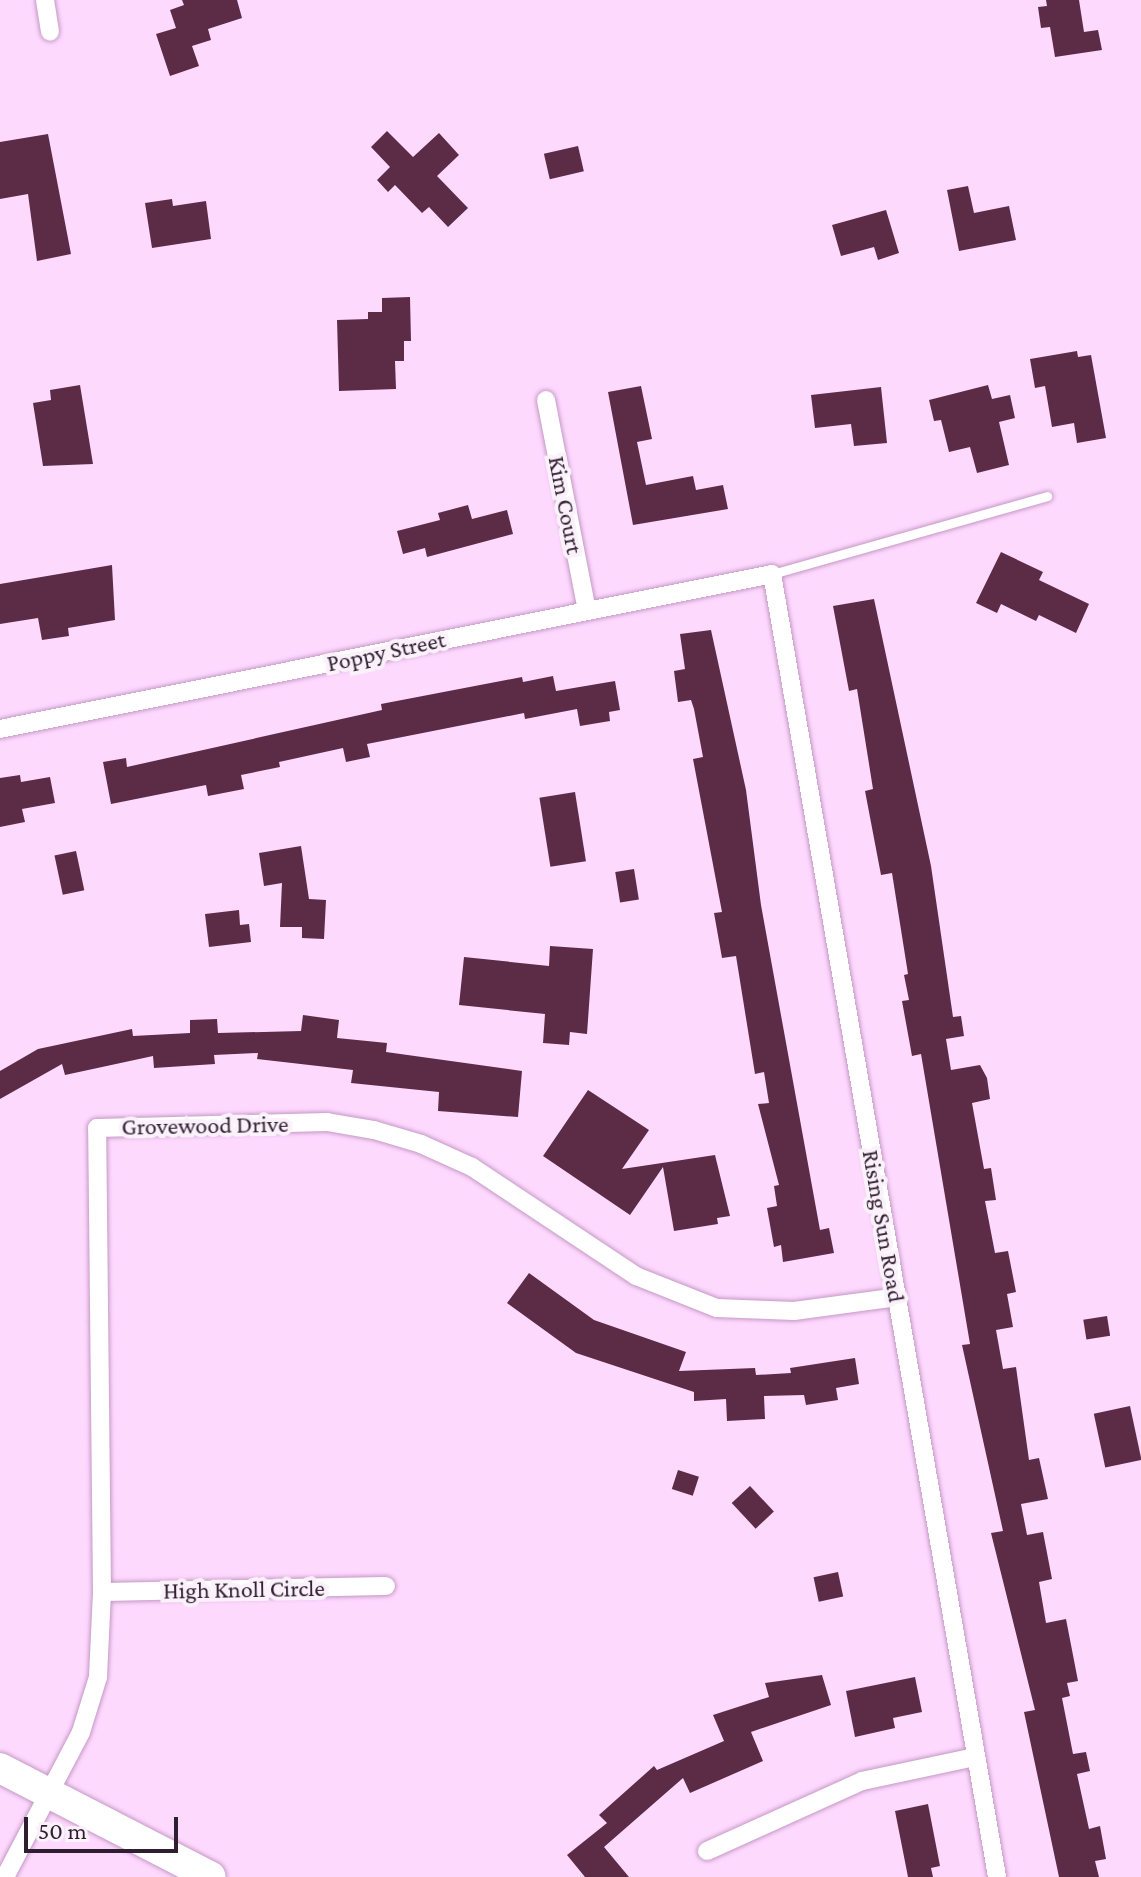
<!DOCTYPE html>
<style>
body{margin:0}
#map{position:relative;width:1141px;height:1877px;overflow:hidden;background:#fed9fe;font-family:"Crimson Pro",serif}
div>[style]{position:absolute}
.building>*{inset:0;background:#5c2c47;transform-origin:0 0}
.roads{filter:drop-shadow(0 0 2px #c499c4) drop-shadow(0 0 2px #c499c4)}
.lane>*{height:9px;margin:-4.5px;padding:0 4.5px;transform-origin:4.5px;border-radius:4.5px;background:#fff}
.street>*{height:18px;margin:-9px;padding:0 9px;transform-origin:9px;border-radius:9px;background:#fff}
.primary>*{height:30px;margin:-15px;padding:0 15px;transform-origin:15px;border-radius:15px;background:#fff}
span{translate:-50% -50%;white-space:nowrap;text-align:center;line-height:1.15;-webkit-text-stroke:8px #faf1fa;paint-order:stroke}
.street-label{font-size:24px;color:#2f1e2f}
.scale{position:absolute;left:24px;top:1817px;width:154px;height:36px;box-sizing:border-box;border:4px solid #2f1e2f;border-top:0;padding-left:10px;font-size:24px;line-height:28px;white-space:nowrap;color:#2f1e2f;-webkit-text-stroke:6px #faf1fa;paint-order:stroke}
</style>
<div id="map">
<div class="building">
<i style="clip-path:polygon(182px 0,237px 0,242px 18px,208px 29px,211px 40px,192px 46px,199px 66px,170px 76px,156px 34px,176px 28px,170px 10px,184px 5px)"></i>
<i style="clip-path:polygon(1046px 0,1079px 0,1084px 32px,1098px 30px,1102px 50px,1055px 57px,1050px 27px,1041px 28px,1038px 7px,1047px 6px)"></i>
<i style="clip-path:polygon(387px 131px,413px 157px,439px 133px,459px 155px,437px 176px,468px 208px,448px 227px,429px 207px,422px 213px,395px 185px,388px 192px,377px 180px,390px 167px,371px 147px)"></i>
<i style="clip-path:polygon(48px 134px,71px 254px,37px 261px,28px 194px,0 199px,0 142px)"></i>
<i style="left:578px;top:146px;width:26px;height:35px;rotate:77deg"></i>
<i style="clip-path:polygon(968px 186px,974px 213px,1009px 206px,1016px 240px,959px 251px,947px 190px)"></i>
<i style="clip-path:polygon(172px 199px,173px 206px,206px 201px,211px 239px,152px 248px,145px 203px)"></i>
<i style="clip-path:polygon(886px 210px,899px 253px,878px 260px,874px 247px,841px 256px,832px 225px)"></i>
<i style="clip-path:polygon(410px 297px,411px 341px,404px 341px,404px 361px,395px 361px,396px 389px,339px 391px,337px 320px,368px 319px,368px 312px,382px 312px,382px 298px)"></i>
<i style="clip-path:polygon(1077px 351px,1078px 357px,1091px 355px,1106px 438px,1077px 443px,1074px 423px,1052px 427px,1045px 386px,1035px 388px,1030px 359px)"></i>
<i style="clip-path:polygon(80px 385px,93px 464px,43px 466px,33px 403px,51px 400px,50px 390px)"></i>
<i style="clip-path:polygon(988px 385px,992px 399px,1010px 395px,1015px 418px,999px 422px,1009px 465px,977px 473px,970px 447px,949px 452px,941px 420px,934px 421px,929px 400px)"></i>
<i style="clip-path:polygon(641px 386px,652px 439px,637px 442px,646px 485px,693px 476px,696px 490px,723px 485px,728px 509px,633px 525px,608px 392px)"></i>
<i style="clip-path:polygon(881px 387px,887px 443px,854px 446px,851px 424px,815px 428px,811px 395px)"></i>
<i style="clip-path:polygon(468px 505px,472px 519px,507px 510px,513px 534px,427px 557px,425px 548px,403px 554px,397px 531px,440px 520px,438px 513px)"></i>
<i style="clip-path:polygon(1001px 552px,1043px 572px,1039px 580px,1089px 604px,1076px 633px,1039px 615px,1036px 621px,1001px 604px,997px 613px,976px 603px)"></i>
<i style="clip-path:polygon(112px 565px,115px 620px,68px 628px,69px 636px,42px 640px,38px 618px,0 624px,0 584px)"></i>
<i style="clip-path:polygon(874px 599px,931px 866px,953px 1017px,961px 1016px,964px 1036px,946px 1039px,951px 1070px,980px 1065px,987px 1078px,990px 1099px,972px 1103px,984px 1169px,991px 1168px,996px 1200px,985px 1201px,995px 1253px,1008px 1251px,1016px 1292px,1007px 1294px,1013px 1327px,996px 1330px,1003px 1369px,1016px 1367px,1029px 1460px,1039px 1458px,1048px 1499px,1021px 1504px,1027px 1535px,1043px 1532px,1052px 1579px,1039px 1582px,1046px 1623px,1066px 1619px,1078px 1681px,1067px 1683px,1070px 1696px,1062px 1698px,1073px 1754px,1086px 1752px,1090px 1771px,1077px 1774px,1089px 1829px,1100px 1826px,1106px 1859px,1095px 1861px,1099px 1877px,1059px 1877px,1024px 1712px,1035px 1710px,991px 1533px,1003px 1531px,962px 1345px,970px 1344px,921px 1054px,912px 1056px,902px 1001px,909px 1000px,904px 975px,908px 974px,892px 873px,881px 875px,865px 791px,873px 789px,857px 689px,849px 691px,833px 606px)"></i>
<i style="clip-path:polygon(711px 630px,746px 790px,761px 905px,820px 1230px,829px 1228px,834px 1253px,783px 1262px,781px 1245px,774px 1247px,767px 1208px,777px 1206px,774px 1186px,779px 1185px,758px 1104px,769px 1103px,764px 1072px,755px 1074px,736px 956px,722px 958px,714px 913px,722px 912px,693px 759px,703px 757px,694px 709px,691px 700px,678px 702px,674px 671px,685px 669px,680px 634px)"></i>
<i style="clip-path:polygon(553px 676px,556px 691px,615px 681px,620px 710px,609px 712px,610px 721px,580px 726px,577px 709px,525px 719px,524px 713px,367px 744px,370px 757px,346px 762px,343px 748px,279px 762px,280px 767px,241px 775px,244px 789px,208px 796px,206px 785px,111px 804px,103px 762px,126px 758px,127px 767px,382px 710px,381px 704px,522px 677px,523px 682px)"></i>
<i style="clip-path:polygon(20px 775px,21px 782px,50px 777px,55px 803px,22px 809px,25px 822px,0 827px,0 778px)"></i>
<i style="left:575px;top:792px;width:70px;height:36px;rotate:81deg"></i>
<i style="clip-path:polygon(301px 846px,309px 899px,326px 900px,324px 939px,302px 938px,302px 927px,280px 927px,282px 883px,264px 886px,259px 853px)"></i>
<i style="left:76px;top:851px;width:40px;height:22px;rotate:78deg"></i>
<i style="left:634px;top:869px;width:31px;height:19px;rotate:81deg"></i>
<i style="clip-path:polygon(239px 910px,240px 925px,249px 924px,251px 942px,209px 947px,205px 914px)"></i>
<i style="clip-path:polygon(550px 946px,593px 949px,587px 1034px,570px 1032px,569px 1045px,543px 1043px,545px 1014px,459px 1005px,464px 957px,549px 966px)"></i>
<i style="clip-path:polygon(303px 1015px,339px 1020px,337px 1038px,387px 1043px,386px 1052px,522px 1071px,518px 1117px,438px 1111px,439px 1092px,351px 1083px,353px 1070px,257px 1059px,258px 1053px,214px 1055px,215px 1064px,154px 1068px,153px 1056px,65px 1075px,62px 1064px,0 1099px,0 1071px,38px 1049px,132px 1029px,133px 1036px,190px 1033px,190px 1020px,217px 1019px,218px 1033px,301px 1031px)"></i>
<i style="clip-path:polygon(588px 1090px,649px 1130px,622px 1169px,715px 1155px,730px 1216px,717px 1218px,718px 1224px,674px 1231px,663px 1167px,630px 1215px,543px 1156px)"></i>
<i style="clip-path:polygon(529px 1273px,594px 1320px,686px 1352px,679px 1371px,755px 1368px,756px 1375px,791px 1373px,790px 1368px,855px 1358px,859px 1384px,836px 1388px,838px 1400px,806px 1405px,804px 1395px,764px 1396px,765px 1419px,727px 1421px,726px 1399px,694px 1401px,694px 1392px,576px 1353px,507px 1303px)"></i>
<i style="left:1107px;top:1316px;width:20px;height:24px;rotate:81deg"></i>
<i style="left:1130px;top:1406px;width:55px;height:37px;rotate:78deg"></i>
<i style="left:678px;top:1470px;width:22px;height:20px;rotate:18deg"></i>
<i style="left:750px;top:1486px;width:35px;height:25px;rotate:47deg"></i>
<i style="left:838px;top:1572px;width:25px;height:25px;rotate:78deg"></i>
<i style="clip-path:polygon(822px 1675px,831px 1705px,751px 1732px,763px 1761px,690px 1793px,683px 1778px,604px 1847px,629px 1877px,585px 1877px,567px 1855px,607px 1823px,599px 1815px,654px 1766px,657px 1770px,724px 1741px,713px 1715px,769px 1697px,765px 1683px)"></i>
<i style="clip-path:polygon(915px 1677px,922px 1712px,893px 1718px,895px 1728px,855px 1737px,846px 1691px)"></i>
<i style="clip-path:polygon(928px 1804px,940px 1866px,931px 1868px,933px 1877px,908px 1877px,895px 1811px)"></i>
</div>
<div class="roads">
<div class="lane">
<i style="left:772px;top:574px;width:286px;rotate:-15.8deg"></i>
</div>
<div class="street">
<i style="left:45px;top:0;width:32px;rotate:81deg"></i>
<i style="left:546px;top:400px;width:214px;rotate:79deg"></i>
<i style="left:0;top:729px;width:787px;rotate:-11.35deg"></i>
<i style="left:772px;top:574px;width:1322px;rotate:80.2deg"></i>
<i style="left:102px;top:1592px;width:284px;rotate:-1.2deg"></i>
<i style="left:707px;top:1851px;width:170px;rotate:-24.3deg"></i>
<i style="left:862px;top:1781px;width:116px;rotate:-12deg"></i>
<i style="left:5px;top:1877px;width:164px;rotate:-62.3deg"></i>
<i style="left:81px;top:1732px;width:58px;rotate:-72.8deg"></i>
<i style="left:98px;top:1677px;width:85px;rotate:-87.3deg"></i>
<i style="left:102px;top:1592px;width:464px;rotate:-90.6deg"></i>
<i style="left:97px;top:1128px;width:230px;rotate:-1.5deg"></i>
<i style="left:327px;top:1122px;width:48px;rotate:9.7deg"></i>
<i style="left:374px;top:1130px;width:49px;rotate:16.6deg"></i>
<i style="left:421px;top:1144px;width:56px;rotate:24.3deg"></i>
<i style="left:472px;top:1167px;width:197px;rotate:33.6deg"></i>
<i style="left:636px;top:1276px;width:87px;rotate:21.6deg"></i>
<i style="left:717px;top:1308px;width:77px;rotate:2.2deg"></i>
<i style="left:794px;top:1311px;width:104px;rotate:-7.7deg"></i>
</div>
<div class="primary">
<i style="left:0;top:1768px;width:237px;rotate:27.3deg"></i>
</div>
</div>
<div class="street-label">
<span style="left:566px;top:505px;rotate:79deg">Kim Court</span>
<span style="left:386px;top:651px;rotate:-12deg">Poppy Street</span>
<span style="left:205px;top:1125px;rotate:-1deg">Grovewood Drive</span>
<span style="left:884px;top:1226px;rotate:80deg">Rising Sun Road</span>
<span style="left:244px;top:1589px;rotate:-1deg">High Knoll Circle</span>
</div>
<div class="scale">50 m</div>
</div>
